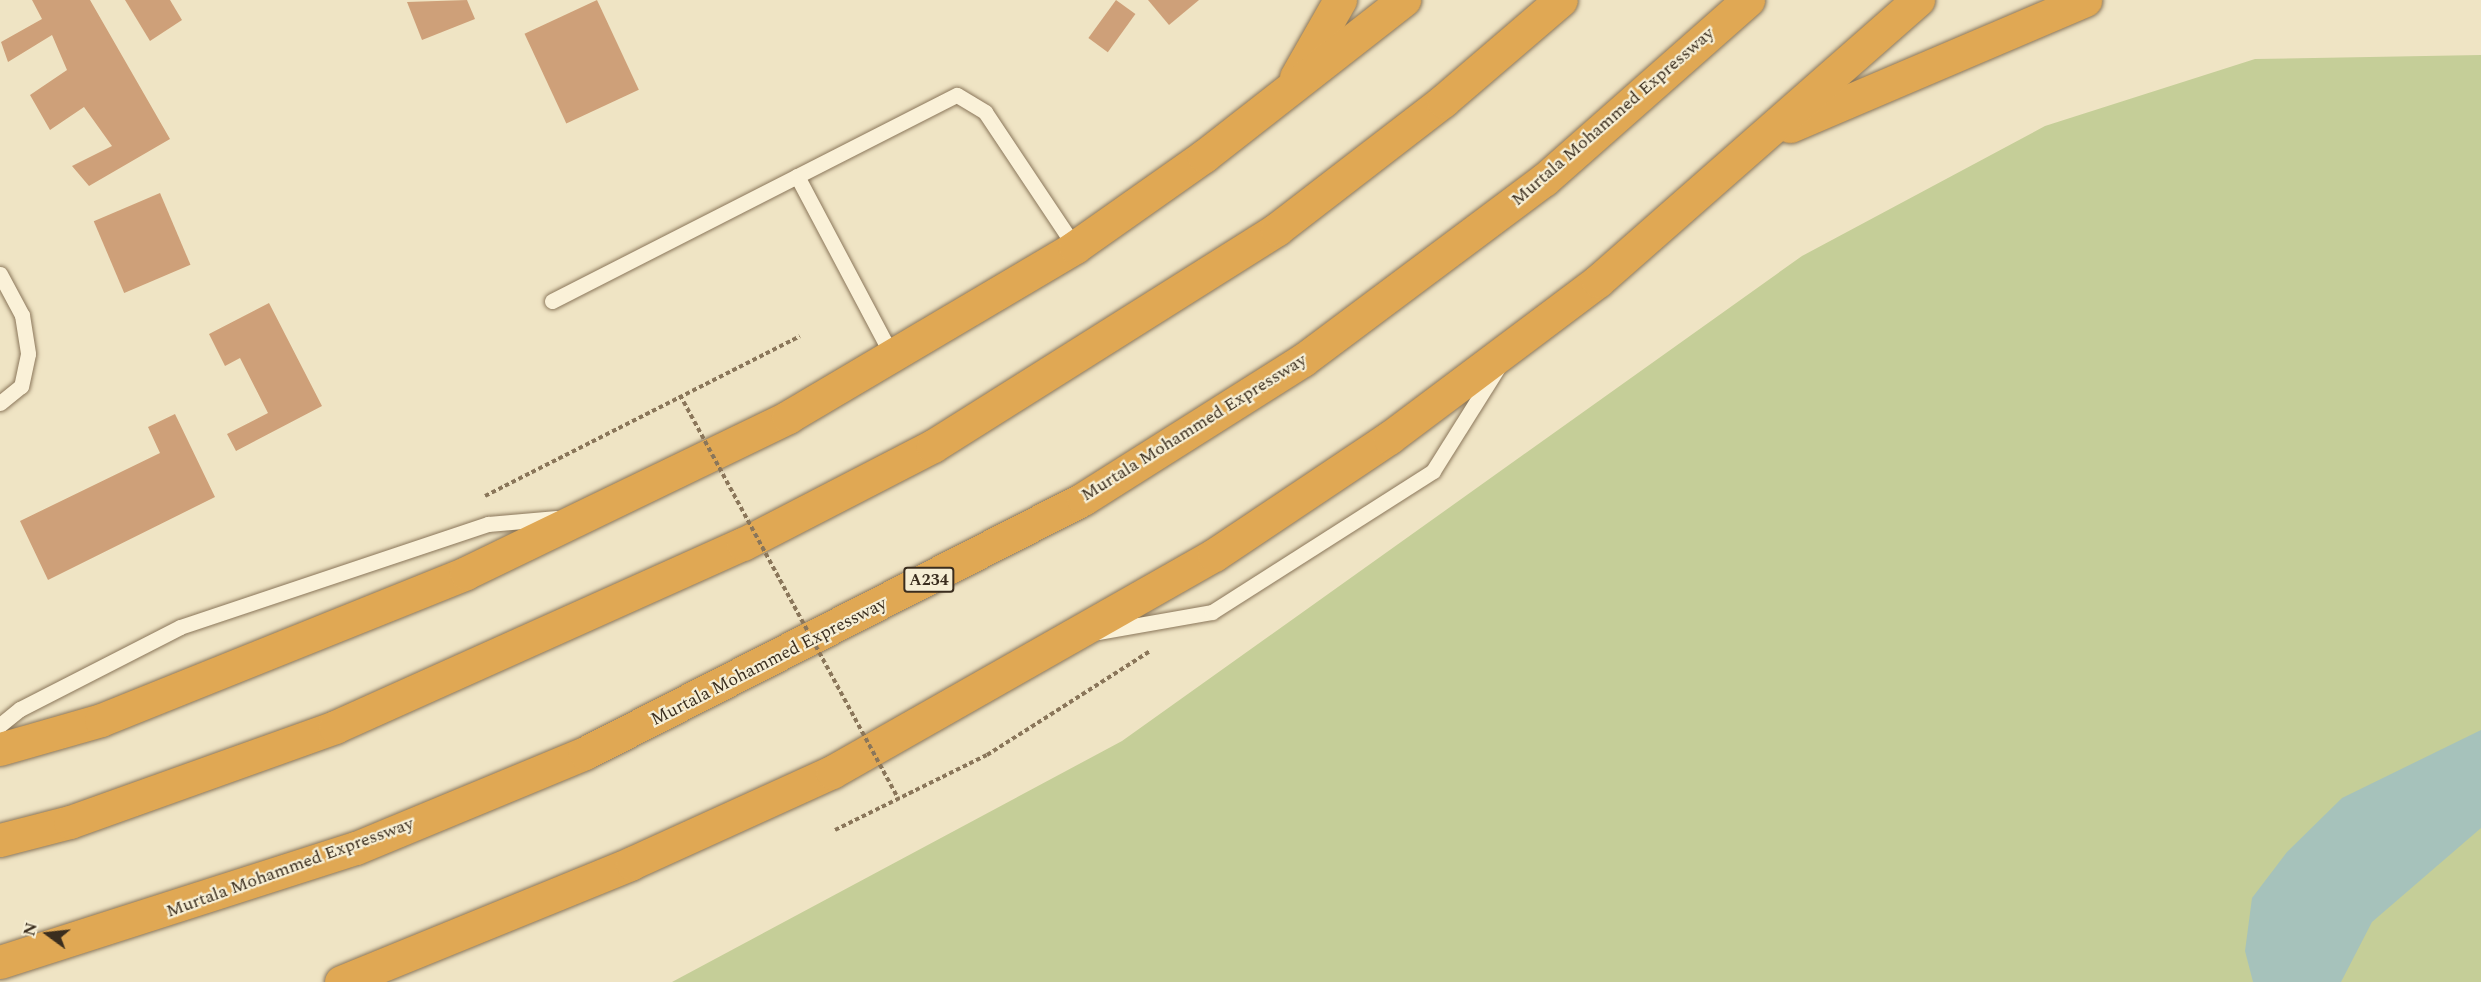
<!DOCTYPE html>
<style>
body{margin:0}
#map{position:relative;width:2481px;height:982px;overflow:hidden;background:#efe4c4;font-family:Spectral,serif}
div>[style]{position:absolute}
.green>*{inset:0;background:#c5ce98}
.water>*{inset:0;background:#a6c2bb}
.building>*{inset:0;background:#cea079;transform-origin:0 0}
.path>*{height:4px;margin-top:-2px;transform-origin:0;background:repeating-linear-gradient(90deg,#8a765a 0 4.5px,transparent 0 7.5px)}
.roads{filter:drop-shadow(0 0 2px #8a765a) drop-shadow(0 0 2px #8a765a)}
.lane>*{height:15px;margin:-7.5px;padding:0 7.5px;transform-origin:7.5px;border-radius:7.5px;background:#faf1d8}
.highway>*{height:33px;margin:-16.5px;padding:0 16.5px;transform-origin:16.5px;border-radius:16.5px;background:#e0a854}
.path-bridge>*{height:4px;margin-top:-2px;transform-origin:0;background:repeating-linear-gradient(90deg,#8a765a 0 4.5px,transparent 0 7.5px)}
span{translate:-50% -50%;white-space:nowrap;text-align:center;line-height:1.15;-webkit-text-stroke:4.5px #f6eed4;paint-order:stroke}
.shield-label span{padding:2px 4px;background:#f6eed4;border:2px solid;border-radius:4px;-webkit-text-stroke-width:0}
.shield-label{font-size:16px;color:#3a2d1e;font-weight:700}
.street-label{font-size:18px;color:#3a2d1e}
.north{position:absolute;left:18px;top:904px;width:60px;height:60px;-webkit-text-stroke:4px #f6eed4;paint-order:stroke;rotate:285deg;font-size:16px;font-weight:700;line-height:24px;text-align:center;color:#3a2d1e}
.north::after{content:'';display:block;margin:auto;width:21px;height:27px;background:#3a2d1e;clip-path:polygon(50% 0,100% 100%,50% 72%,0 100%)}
</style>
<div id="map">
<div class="green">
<i style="clip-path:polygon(2481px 55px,2481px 982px,672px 982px,1122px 741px,1802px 256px,2045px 126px,2255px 59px)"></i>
</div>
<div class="water">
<i style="clip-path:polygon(2481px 730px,2481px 828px,2372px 922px,2341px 982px,2253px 982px,2245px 951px,2252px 898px,2287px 852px,2342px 798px)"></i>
</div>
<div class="building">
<i style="clip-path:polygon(32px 0,90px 0,170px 139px,89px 186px,72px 166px,112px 146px,84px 107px,50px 130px,30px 95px,67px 70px,52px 35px,8px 62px,1px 42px,42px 19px)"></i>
<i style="clip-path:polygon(125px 0,170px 0,182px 20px,150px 41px)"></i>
<i style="clip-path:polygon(467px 0,475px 19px,422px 40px,407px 2px)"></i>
<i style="left:597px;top:0;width:99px;height:80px;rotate:65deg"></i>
<i style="left:1116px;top:0;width:24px;height:47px;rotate:36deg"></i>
<i style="clip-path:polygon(1148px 0,1199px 0,1169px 25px)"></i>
<i style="left:160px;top:193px;width:78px;height:72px;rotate:67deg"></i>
<i style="clip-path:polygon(269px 303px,322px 406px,236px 451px,227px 434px,268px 413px,240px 358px,225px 366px,209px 334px)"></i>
<i style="clip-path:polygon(175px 414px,215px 497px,48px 580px,20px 521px,160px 453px,148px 427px)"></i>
</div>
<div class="path">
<i style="left:485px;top:496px;width:353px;rotate:-26.9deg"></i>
<i style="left:835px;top:830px;width:169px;rotate:-26.3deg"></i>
<i style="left:987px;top:755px;width:193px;rotate:-32.5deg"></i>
</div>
<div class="roads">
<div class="lane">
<i style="left:797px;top:176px;width:205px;rotate:62.1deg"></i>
<i style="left:0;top:274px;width:47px;rotate:61.8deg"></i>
<i style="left:22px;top:315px;width:39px;rotate:81deg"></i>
<i style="left:28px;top:354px;width:33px;rotate:102deg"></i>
<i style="left:21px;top:386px;width:27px;rotate:141deg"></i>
<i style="left:552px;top:301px;width:454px;rotate:-27deg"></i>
<i style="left:957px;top:95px;width:33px;rotate:31deg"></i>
<i style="left:985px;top:112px;width:162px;rotate:56.3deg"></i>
<i style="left:1098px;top:632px;width:116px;rotate:-10deg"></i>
<i style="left:1212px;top:612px;width:262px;rotate:-32.5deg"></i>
<i style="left:1433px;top:471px;width:120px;rotate:-57.9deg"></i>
<i style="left:0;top:725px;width:26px;rotate:-39deg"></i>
<i style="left:20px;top:709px;width:180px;rotate:-27.1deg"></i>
<i style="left:180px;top:627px;width:325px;rotate:-18.5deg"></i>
<i style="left:488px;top:524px;width:69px;rotate:-5deg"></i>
</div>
<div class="highway">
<i style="left:1296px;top:77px;width:89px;rotate:-60.3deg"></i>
<i style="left:1790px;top:126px;width:321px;rotate:-23.1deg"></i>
<i style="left:0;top:749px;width:105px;rotate:-16deg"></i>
<i style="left:101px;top:720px;width:393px;rotate:-21.9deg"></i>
<i style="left:466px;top:573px;width:358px;rotate:-25.8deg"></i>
<i style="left:788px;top:417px;width:334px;rotate:-30.6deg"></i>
<i style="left:1075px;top:247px;width:158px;rotate:-35.2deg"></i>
<i style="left:1204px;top:156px;width:254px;rotate:-38deg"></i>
<i style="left:0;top:840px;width:72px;rotate:-14.4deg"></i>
<i style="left:70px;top:822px;width:282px;rotate:-19.7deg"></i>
<i style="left:335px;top:727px;width:447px;rotate:-24.2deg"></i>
<i style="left:743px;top:544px;width:214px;rotate:-27.3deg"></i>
<i style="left:933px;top:446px;width:407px;rotate:-32.2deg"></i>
<i style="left:1277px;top:229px;width:210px;rotate:-37.6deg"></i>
<i style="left:1443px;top:101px;width:155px;rotate:-40.6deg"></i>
<i style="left:0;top:962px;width:374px;rotate:-17.8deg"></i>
<i style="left:356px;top:848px;width:248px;rotate:-22.5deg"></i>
<i style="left:585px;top:753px;width:559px;rotate:-27.02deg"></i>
<i style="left:1083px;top:499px;width:260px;rotate:-32.3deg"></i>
<i style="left:1303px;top:360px;width:301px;rotate:-36.8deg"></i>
<i style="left:1544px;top:180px;width:272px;rotate:-41.4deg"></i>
<i style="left:341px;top:982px;width:314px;rotate:-22.2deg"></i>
<i style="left:632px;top:863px;width:220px;rotate:-24.5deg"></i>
<i style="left:832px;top:772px;width:439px;rotate:-29.6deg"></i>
<i style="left:1214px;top:555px;width:211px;rotate:-33.8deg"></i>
<i style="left:1389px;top:438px;width:261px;rotate:-36.9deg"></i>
<i style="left:1598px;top:281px;width:426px;rotate:-41.3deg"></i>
</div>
</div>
<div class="path-bridge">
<i style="left:680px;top:395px;width:459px;rotate:61.6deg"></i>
</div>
<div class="shield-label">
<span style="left:929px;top:580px">A234</span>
</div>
<div class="street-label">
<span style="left:1613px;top:117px;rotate:-41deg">Murtala Mohammed Expressway</span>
<span style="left:1194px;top:428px;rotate:-32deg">Murtala Mohammed Expressway</span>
<span style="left:769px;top:662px;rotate:-27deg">Murtala Mohammed Expressway</span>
<span style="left:290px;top:868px;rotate:-20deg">Murtala Mohammed Expressway</span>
</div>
<div class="north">N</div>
</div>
